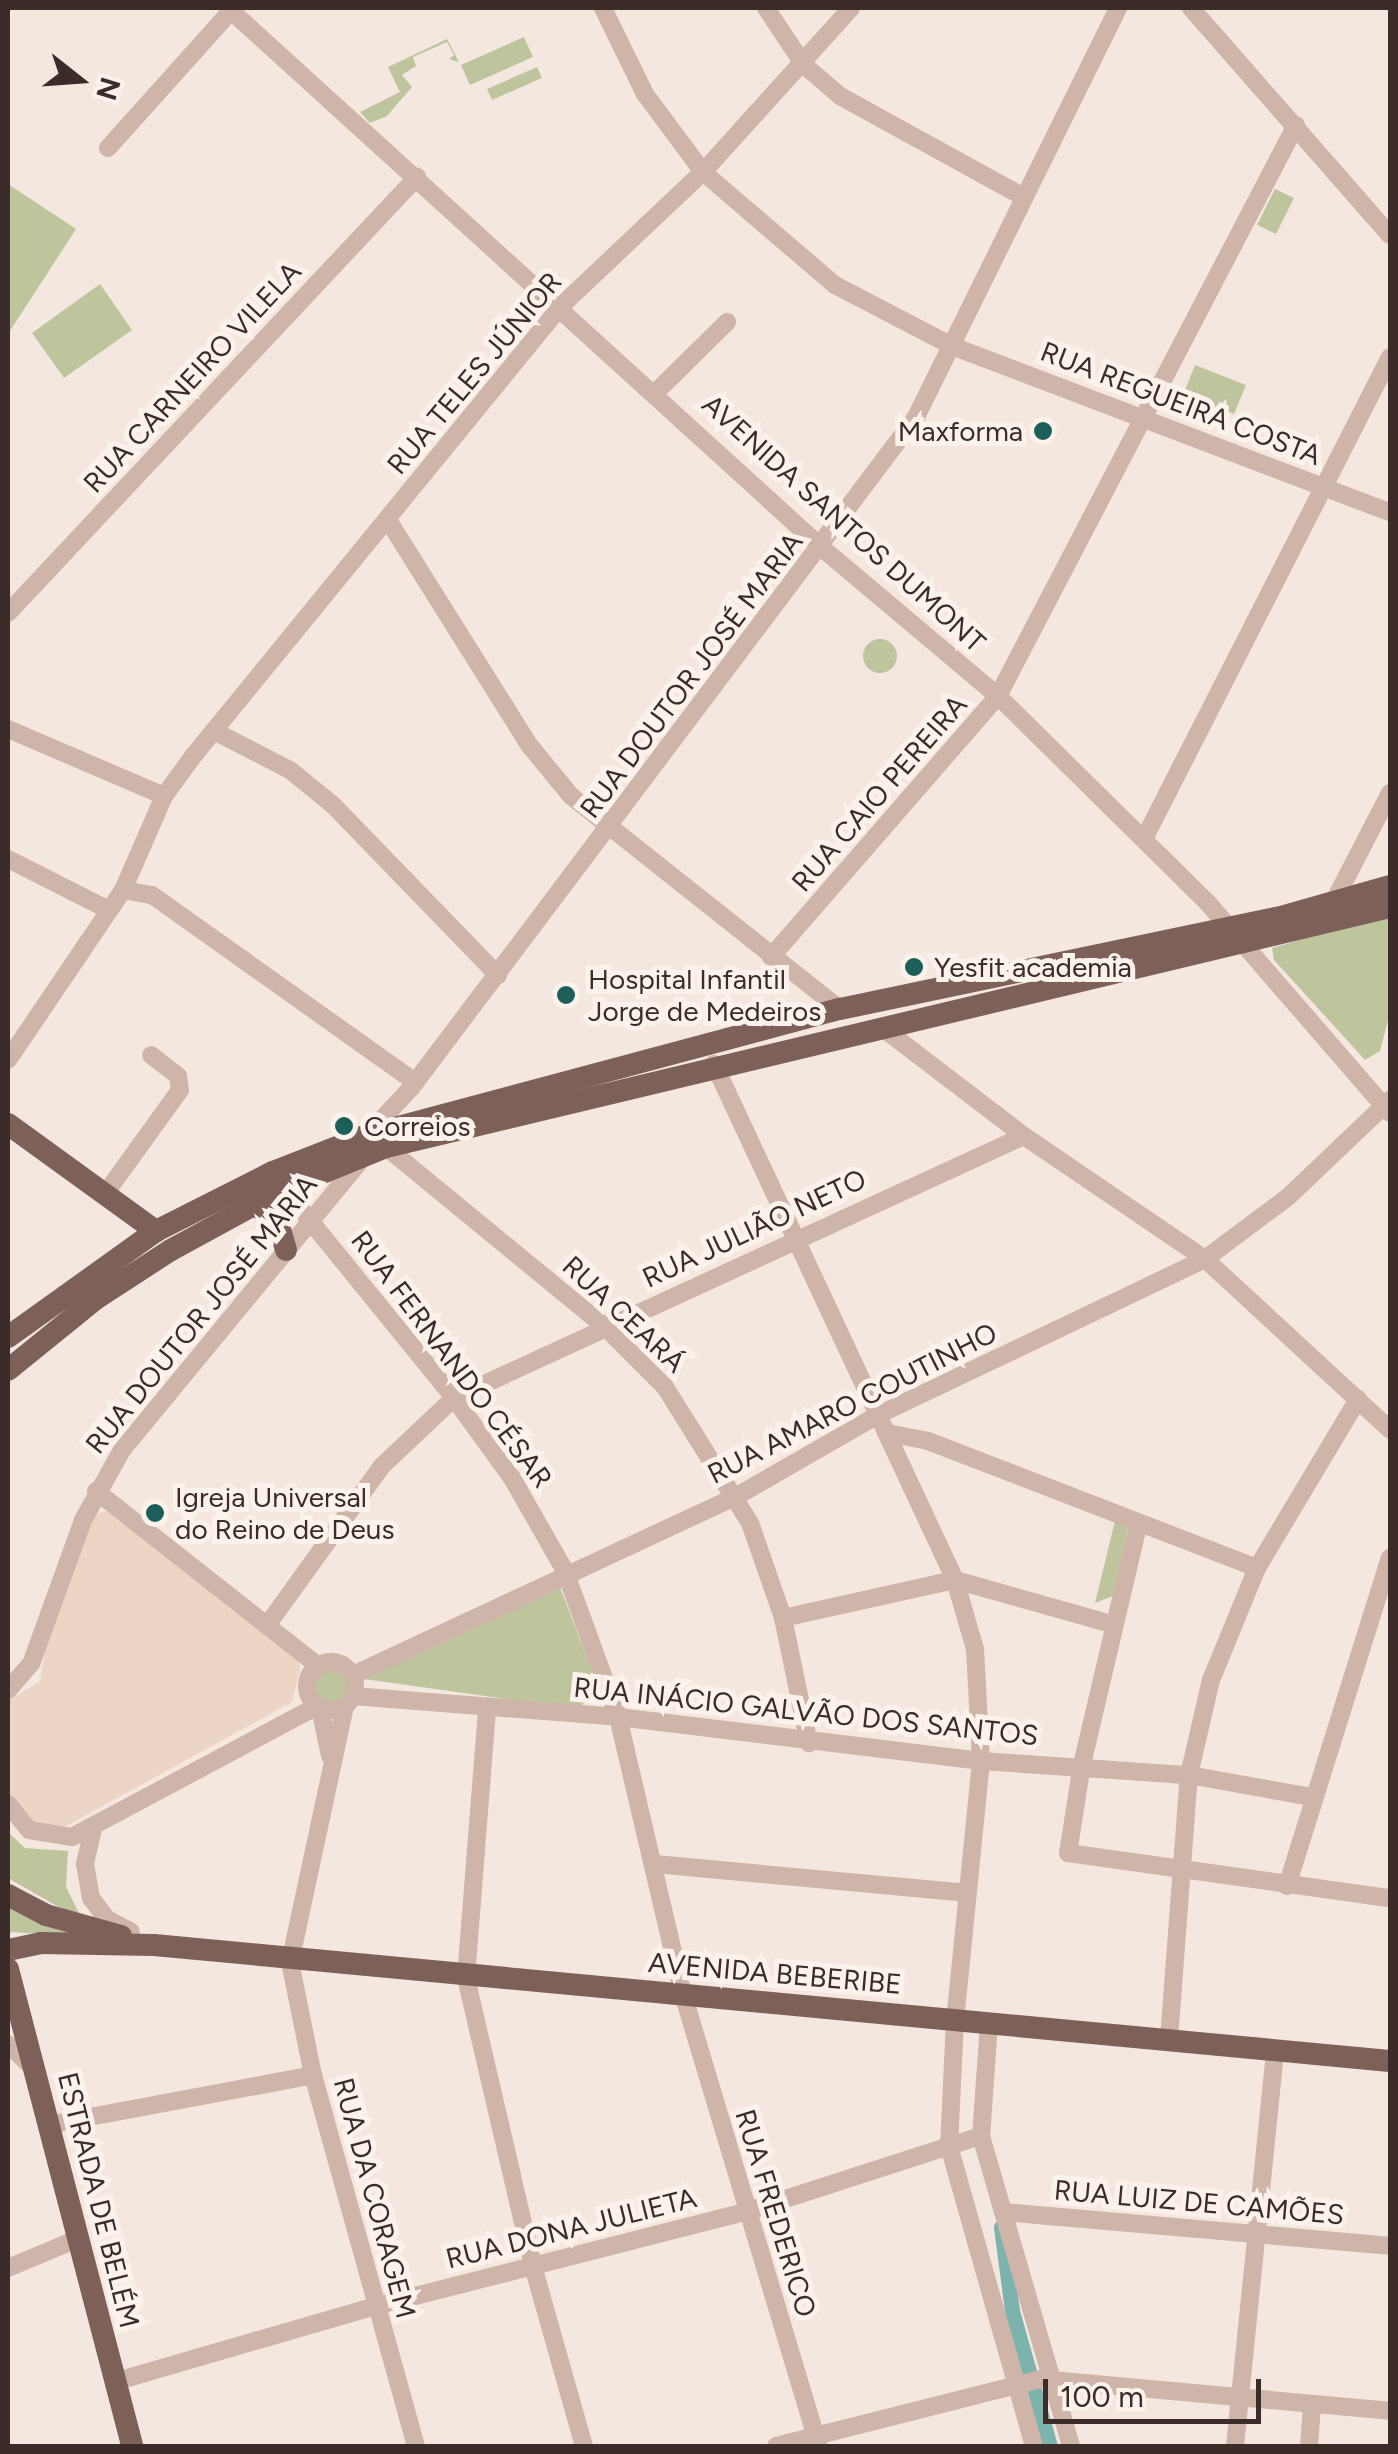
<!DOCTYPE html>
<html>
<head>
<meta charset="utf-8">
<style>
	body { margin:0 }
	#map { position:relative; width:1398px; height:2454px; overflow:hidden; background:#f4e7df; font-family:Figtree,sans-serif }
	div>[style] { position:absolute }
	.green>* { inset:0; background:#bec59d }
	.round { border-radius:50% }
	.plaza>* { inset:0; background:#edd5c5 }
	.canal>* { height:15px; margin:-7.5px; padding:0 7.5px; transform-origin:7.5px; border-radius:7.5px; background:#7cb3ac }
	.minor>* { height:18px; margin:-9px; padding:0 9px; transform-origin:9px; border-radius:9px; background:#ceb4a9 }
	.minor>.ring { margin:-9px; padding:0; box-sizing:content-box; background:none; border:18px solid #ceb4a9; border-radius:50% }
	.major>* { height:22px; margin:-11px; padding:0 11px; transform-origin:11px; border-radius:11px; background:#7d605a }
	.dots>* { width:28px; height:28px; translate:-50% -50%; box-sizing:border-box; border:5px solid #fbf2ec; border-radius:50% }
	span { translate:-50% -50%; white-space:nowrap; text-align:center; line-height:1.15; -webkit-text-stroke:10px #fbf2ec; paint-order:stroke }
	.street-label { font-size:28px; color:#3b2c2a }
	.poi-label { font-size:28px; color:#3b2c2a }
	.right { translate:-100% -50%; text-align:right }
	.left { translate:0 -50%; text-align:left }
	.frame { position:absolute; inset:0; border:10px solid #3b2c2a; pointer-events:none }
	.north { position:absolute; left:30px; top:30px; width:100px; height:100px; -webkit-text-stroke:8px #fbf2ec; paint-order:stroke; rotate:107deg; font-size:28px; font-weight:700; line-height:40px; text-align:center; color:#3b2c2a }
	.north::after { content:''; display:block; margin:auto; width:35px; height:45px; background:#3b2c2a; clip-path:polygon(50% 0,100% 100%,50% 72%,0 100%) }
	.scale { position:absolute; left:1043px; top:2379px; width:218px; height:45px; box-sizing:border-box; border:5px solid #3b2c2a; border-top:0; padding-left:12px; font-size:30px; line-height:35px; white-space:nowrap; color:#3b2c2a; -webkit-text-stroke:8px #fbf2ec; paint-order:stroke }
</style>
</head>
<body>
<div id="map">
	<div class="green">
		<i style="clip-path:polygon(524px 37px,533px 57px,470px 85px,461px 65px)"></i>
		<i style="clip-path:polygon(447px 39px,459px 62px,449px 59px,454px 55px,447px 42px,413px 57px,416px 66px,402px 75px,412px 87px,387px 116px,370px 123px,360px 112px,400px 92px,388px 67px)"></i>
		<i style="clip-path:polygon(537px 67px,542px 78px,492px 100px,487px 89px)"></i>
		<i style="clip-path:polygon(8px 184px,76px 229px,8px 334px)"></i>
		<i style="clip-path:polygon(1275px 189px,1294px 198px,1276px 234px,1257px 225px)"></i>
		<i style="clip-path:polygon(100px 284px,132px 330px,64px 378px,32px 333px)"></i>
		<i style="clip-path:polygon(1195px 365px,1246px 385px,1234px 414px,1183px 395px)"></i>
		<i class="round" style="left:863px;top:639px;width:34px;height:34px"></i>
		<i style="clip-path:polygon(1390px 914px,1390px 1013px,1380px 1051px,1365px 1060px,1274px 960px,1272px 948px)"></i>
		<i style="clip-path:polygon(1115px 1521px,1128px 1528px,1113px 1596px,1095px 1603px)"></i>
		<i style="clip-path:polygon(560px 1587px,592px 1671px,589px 1698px,578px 1709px,364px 1679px)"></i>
		<i class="round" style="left:308px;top:1663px;width:46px;height:46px"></i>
		<i style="clip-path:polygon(8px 1832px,25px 1848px,68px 1851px,66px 1887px,83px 1921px,8px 1878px)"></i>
		<i style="clip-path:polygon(8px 1903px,66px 1930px,75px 1936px,8px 1932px)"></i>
	</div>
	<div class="plaza">
		<i style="clip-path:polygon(118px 1508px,299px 1659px,300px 1670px,292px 1702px,57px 1831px,33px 1824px,8px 1796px,8px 1701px,40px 1681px,48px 1633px,90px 1516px)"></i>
	</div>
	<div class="canal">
		<i style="left:1001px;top:2227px;width:85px;rotate:82.5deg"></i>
		<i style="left:1012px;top:2311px;width:140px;rotate:74.3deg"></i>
	</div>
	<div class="minor">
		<i style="left:228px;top:8px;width:803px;rotate:42.27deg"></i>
		<i style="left:822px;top:548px;width:230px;rotate:40.1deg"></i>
		<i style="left:998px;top:696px;width:293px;rotate:44.6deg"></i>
		<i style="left:1207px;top:902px;width:279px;rotate:49.1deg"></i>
		<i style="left:603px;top:8px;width:96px;rotate:64deg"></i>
		<i style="left:645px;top:94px;width:97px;rotate:53.4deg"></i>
		<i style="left:703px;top:172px;width:174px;rotate:40.6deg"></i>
		<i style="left:835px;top:285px;width:132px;rotate:27.5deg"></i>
		<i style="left:952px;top:346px;width:468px;rotate:20.8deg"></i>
		<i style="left:766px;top:8px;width:69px;rotate:56.3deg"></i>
		<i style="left:804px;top:65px;width:48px;rotate:40.7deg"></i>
		<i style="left:840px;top:96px;width:210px;rotate:28.8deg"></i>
		<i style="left:1191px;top:8px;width:302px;rotate:48.8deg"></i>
		<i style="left:108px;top:148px;width:184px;rotate:-48.1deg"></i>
		<i style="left:656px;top:392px;width:100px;rotate:-44.6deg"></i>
		<i style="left:388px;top:520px;width:267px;rotate:57.9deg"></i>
		<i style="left:530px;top:746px;width:65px;rotate:50.6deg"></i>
		<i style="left:571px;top:796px;width:343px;rotate:38.4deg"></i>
		<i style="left:8px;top:613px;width:598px;rotate:-46.83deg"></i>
		<i style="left:8px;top:729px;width:170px;rotate:23.2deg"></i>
		<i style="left:216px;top:732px;width:83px;rotate:27.2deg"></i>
		<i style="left:290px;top:770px;width:55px;rotate:39.1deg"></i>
		<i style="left:333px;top:805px;width:237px;rotate:45.9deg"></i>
		<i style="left:1144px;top:839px;width:541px;rotate:-62.96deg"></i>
		<i style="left:8px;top:859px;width:113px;rotate:26.8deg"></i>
		<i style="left:123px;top:890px;width:29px;rotate:10deg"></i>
		<i style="left:152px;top:895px;width:323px;rotate:35.4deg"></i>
		<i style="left:1333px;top:903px;width:124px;rotate:-62.6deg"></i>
		<i style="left:771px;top:957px;width:346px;rotate:-49deg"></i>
		<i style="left:998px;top:696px;width:644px;rotate:-62.44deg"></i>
		<i style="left:884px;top:1029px;width:176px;rotate:37.4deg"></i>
		<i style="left:1024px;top:1136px;width:219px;rotate:34.2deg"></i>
		<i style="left:1205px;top:1259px;width:252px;rotate:42.7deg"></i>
		<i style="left:8px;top:1060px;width:205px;rotate:-55.9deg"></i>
		<i style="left:123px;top:890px;width:103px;rotate:-66.4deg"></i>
		<i style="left:164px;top:796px;width:51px;rotate:-53.8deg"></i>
		<i style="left:194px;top:755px;width:578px;rotate:-50.75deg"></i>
		<i style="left:560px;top:307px;width:197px;rotate:-43.4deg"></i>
		<i style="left:703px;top:172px;width:221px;rotate:-47.9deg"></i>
		<i style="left:714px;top:1064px;width:570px;rotate:64.96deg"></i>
		<i style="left:955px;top:1580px;width:72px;rotate:73.8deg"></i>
		<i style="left:975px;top:1649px;width:112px;rotate:86.9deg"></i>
		<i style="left:981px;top:1761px;width:260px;rotate:95.7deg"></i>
		<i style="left:955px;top:2020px;width:126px;rotate:92.7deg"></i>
		<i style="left:949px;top:2146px;width:312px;rotate:74.2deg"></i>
		<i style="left:366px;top:1136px;width:66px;rotate:-46.8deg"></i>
		<i style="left:411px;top:1088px;width:840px;rotate:-53.03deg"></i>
		<i style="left:916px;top:417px;width:456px;rotate:-63.7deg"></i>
		<i style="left:386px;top:1147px;width:283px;rotate:39.4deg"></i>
		<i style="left:605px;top:1327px;width:85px;rotate:45deg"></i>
		<i style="left:665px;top:1387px;width:160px;rotate:58deg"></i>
		<i style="left:750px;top:1523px;width:101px;rotate:70.8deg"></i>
		<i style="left:783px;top:1618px;width:128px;rotate:78.3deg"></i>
		<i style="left:277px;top:1180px;width:281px;rotate:50.9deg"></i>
		<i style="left:454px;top:1398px;width:99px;rotate:54.1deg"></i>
		<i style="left:512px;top:1478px;width:107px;rotate:60.3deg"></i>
		<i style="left:565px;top:1571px;width:155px;rotate:70deg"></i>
		<i style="left:618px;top:1717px;width:285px;rotate:76.8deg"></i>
		<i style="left:683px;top:1994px;width:472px;rotate:73.3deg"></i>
		<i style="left:105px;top:1194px;width:128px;rotate:-54.2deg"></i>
		<i style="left:180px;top:1090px;width:14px;rotate:-98deg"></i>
		<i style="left:178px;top:1076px;width:34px;rotate:-142deg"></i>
		<i style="left:888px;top:1433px;width:41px;rotate:11.3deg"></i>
		<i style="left:928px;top:1441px;width:353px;rotate:21.1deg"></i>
		<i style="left:96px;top:1491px;width:283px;rotate:38.2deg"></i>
		<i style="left:1138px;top:1526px;width:244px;rotate:103.2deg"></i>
		<i style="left:1082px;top:1764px;width:90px;rotate:98.9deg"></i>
		<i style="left:1068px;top:1853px;width:325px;rotate:8deg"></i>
		<i style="left:783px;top:1618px;width:176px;rotate:-12.5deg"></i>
		<i style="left:955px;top:1580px;width:163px;rotate:15.7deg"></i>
		<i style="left:268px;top:1624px;width:195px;rotate:-54.2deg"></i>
		<i style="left:382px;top:1466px;width:99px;rotate:-43.4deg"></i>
		<i style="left:454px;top:1398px;width:627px;rotate:-24.69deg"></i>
		<i class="ring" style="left:307px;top:1662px;width:30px;height:30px"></i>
		<i style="left:353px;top:1675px;width:424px;rotate:-25deg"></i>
		<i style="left:737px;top:1496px;width:163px;rotate:-29.9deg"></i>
		<i style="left:878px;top:1415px;width:362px;rotate:-25.5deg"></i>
		<i style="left:1205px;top:1259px;width:104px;rotate:-36.8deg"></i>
		<i style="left:1288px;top:1197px;width:141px;rotate:-43.6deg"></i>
		<i style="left:8px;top:1690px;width:35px;rotate:-49deg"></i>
		<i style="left:31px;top:1664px;width:153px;rotate:-70.1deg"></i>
		<i style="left:83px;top:1520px;width:80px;rotate:-60.9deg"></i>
		<i style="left:122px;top:1450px;width:381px;rotate:-50.5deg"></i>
		<i style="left:353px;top:1696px;width:266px;rotate:4.5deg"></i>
		<i style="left:618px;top:1717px;width:366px;rotate:6.9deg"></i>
		<i style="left:981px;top:1761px;width:208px;rotate:3.9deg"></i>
		<i style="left:1189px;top:1775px;width:124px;rotate:10.2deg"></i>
		<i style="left:345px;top:1706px;width:262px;rotate:102.1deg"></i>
		<i style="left:290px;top:1962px;width:115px;rotate:78.5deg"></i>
		<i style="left:313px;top:2075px;width:385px;rotate:74.5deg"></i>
		<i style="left:320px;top:1708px;width:49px;rotate:78.2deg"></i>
		<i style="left:487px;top:1710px;width:269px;rotate:94.5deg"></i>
		<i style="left:466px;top:1978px;width:296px;rotate:76.9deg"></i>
		<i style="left:533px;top:2266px;width:187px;rotate:74.2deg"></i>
		<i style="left:8px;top:1804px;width:33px;rotate:51deg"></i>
		<i style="left:29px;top:1830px;width:44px;rotate:9.2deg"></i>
		<i style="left:72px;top:1837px;width:278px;rotate:-28.1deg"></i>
		<i style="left:93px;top:1829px;width:36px;rotate:103deg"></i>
		<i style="left:85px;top:1864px;width:35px;rotate:80deg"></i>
		<i style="left:91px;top:1898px;width:26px;rotate:53deg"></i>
		<i style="left:107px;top:1919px;width:27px;rotate:28deg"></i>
		<i style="left:655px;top:1864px;width:312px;rotate:5.3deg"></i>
		<i style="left:1287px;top:1886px;width:344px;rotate:-72.6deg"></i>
		<i style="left:989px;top:2023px;width:113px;rotate:94deg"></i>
		<i style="left:981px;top:2136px;width:323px;rotate:73.8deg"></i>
		<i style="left:1169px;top:2039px;width:265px;rotate:-85.7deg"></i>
		<i style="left:1189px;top:1775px;width:98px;rotate:-77deg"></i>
		<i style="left:1211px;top:1680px;width:121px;rotate:-67.7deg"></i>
		<i style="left:1257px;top:1568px;width:197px;rotate:-59.1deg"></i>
		<i style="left:8px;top:2044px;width:35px;rotate:44deg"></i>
		<i style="left:47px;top:2125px;width:271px;rotate:-10.6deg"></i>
		<i style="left:1003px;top:2212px;width:388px;rotate:5deg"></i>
		<i style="left:8px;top:2268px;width:75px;rotate:-22.8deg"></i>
		<i style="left:114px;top:2382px;width:273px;rotate:-16.2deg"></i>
		<i style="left:376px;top:2306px;width:381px;rotate:-14.3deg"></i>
		<i style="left:745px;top:2212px;width:248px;rotate:-17.9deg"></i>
		<i style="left:776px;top:2446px;width:272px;rotate:-14.2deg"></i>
		<i style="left:1040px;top:2379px;width:351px;rotate:5.2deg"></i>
		<i style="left:1235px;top:2446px;width:398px;rotate:-84.2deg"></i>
		<i style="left:1309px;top:2446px;width:40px;rotate:-85.7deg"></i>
	</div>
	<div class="major">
		<i style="left:8px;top:1124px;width:183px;rotate:35.9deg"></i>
		<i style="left:254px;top:1204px;width:30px;rotate:37deg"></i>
		<i style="left:278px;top:1222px;width:29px;rotate:74deg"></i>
		<i style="left:8px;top:1337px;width:182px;rotate:-35.6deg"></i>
		<i style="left:156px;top:1231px;width:131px;rotate:-26.8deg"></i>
		<i style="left:273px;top:1172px;width:99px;rotate:-21.4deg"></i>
		<i style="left:365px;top:1136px;width:492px;rotate:-15deg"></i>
		<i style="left:840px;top:1009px;width:446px;rotate:-11.8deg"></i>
		<i style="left:1277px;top:918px;width:117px;rotate:-15.8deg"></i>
		<i style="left:8px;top:1370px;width:114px;rotate:-39deg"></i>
		<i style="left:97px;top:1298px;width:88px;rotate:-33deg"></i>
		<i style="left:171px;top:1250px;width:128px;rotate:-28.6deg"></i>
		<i style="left:283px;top:1189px;width:111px;rotate:-22.2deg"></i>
		<i style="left:386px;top:1147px;width:1032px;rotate:-13.44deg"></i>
		<i style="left:8px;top:1895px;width:43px;rotate:27.8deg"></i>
		<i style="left:46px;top:1915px;width:78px;rotate:15.6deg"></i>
		<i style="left:8px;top:1950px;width:33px;rotate:-12deg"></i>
		<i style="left:40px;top:1943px;width:114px;rotate:1deg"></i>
		<i style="left:154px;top:1945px;width:1241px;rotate:5.36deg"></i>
		<i style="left:8px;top:1969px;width:493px;rotate:75.4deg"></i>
	</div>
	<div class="dots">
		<i style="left:1043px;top:431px;background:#1c5f58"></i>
		<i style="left:914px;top:967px;background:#1c5f58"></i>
		<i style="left:566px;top:995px;background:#1c5f58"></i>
		<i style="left:344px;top:1126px;background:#1c5f58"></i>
		<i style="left:155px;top:1513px;background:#1c5f58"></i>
	</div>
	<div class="street-label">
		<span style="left:474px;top:373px;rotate:-50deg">RUA TELES JÚNIOR</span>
		<span style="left:192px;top:377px;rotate:-47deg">RUA CARNEIRO VILELA</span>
		<span style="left:1181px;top:403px;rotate:21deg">RUA REGUEIRA COSTA</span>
		<span style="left:844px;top:523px;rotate:42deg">AVENIDA SANTOS DUMONT</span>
		<span style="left:691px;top:675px;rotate:-53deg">RUA DOUTOR JOSÉ MARIA</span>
		<span style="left:879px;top:793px;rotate:-49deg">RUA CAIO PEREIRA</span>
		<span style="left:754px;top:1228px;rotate:-25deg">RUA JULIÃO NETO</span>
		<span style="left:201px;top:1314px;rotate:-51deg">RUA DOUTOR JOSÉ MARIA</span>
		<span style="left:624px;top:1314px;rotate:43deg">RUA CEARÁ</span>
		<span style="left:452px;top:1359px;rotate:53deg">RUA FERNANDO CÉSAR</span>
		<span style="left:852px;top:1403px;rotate:-27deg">RUA AMARO COUTINHO</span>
		<span style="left:806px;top:1711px;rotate:6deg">RUA INÁCIO GALVÃO DOS SANTOS</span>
		<span style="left:775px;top:1973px;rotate:5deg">AVENIDA BEBERIBE</span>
		<span style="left:375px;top:2198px;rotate:75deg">RUA DA CORAGEM</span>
		<span style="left:99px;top:2200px;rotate:76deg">ESTRADA DE BELÉM</span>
		<span style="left:1199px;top:2202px;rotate:5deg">RUA LUIZ DE CAMÕES</span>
		<span style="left:776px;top:2213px;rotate:73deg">RUA FREDERICO</span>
		<span style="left:571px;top:2228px;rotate:-14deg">RUA DONA JULIETA</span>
	</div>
	<div class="poi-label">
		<span class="right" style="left:1023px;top:431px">Maxforma</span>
		<span class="left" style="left:934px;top:967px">Yesfit academia</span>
		<span class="left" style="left:588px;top:995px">Hospital Infantil<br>Jorge de Medeiros</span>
		<span class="left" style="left:364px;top:1126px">Correios</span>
		<span class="left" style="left:175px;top:1513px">Igreja Universal<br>do Reino de Deus</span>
	</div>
	<div class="frame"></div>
	<div class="north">N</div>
	<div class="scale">100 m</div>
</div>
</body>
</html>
